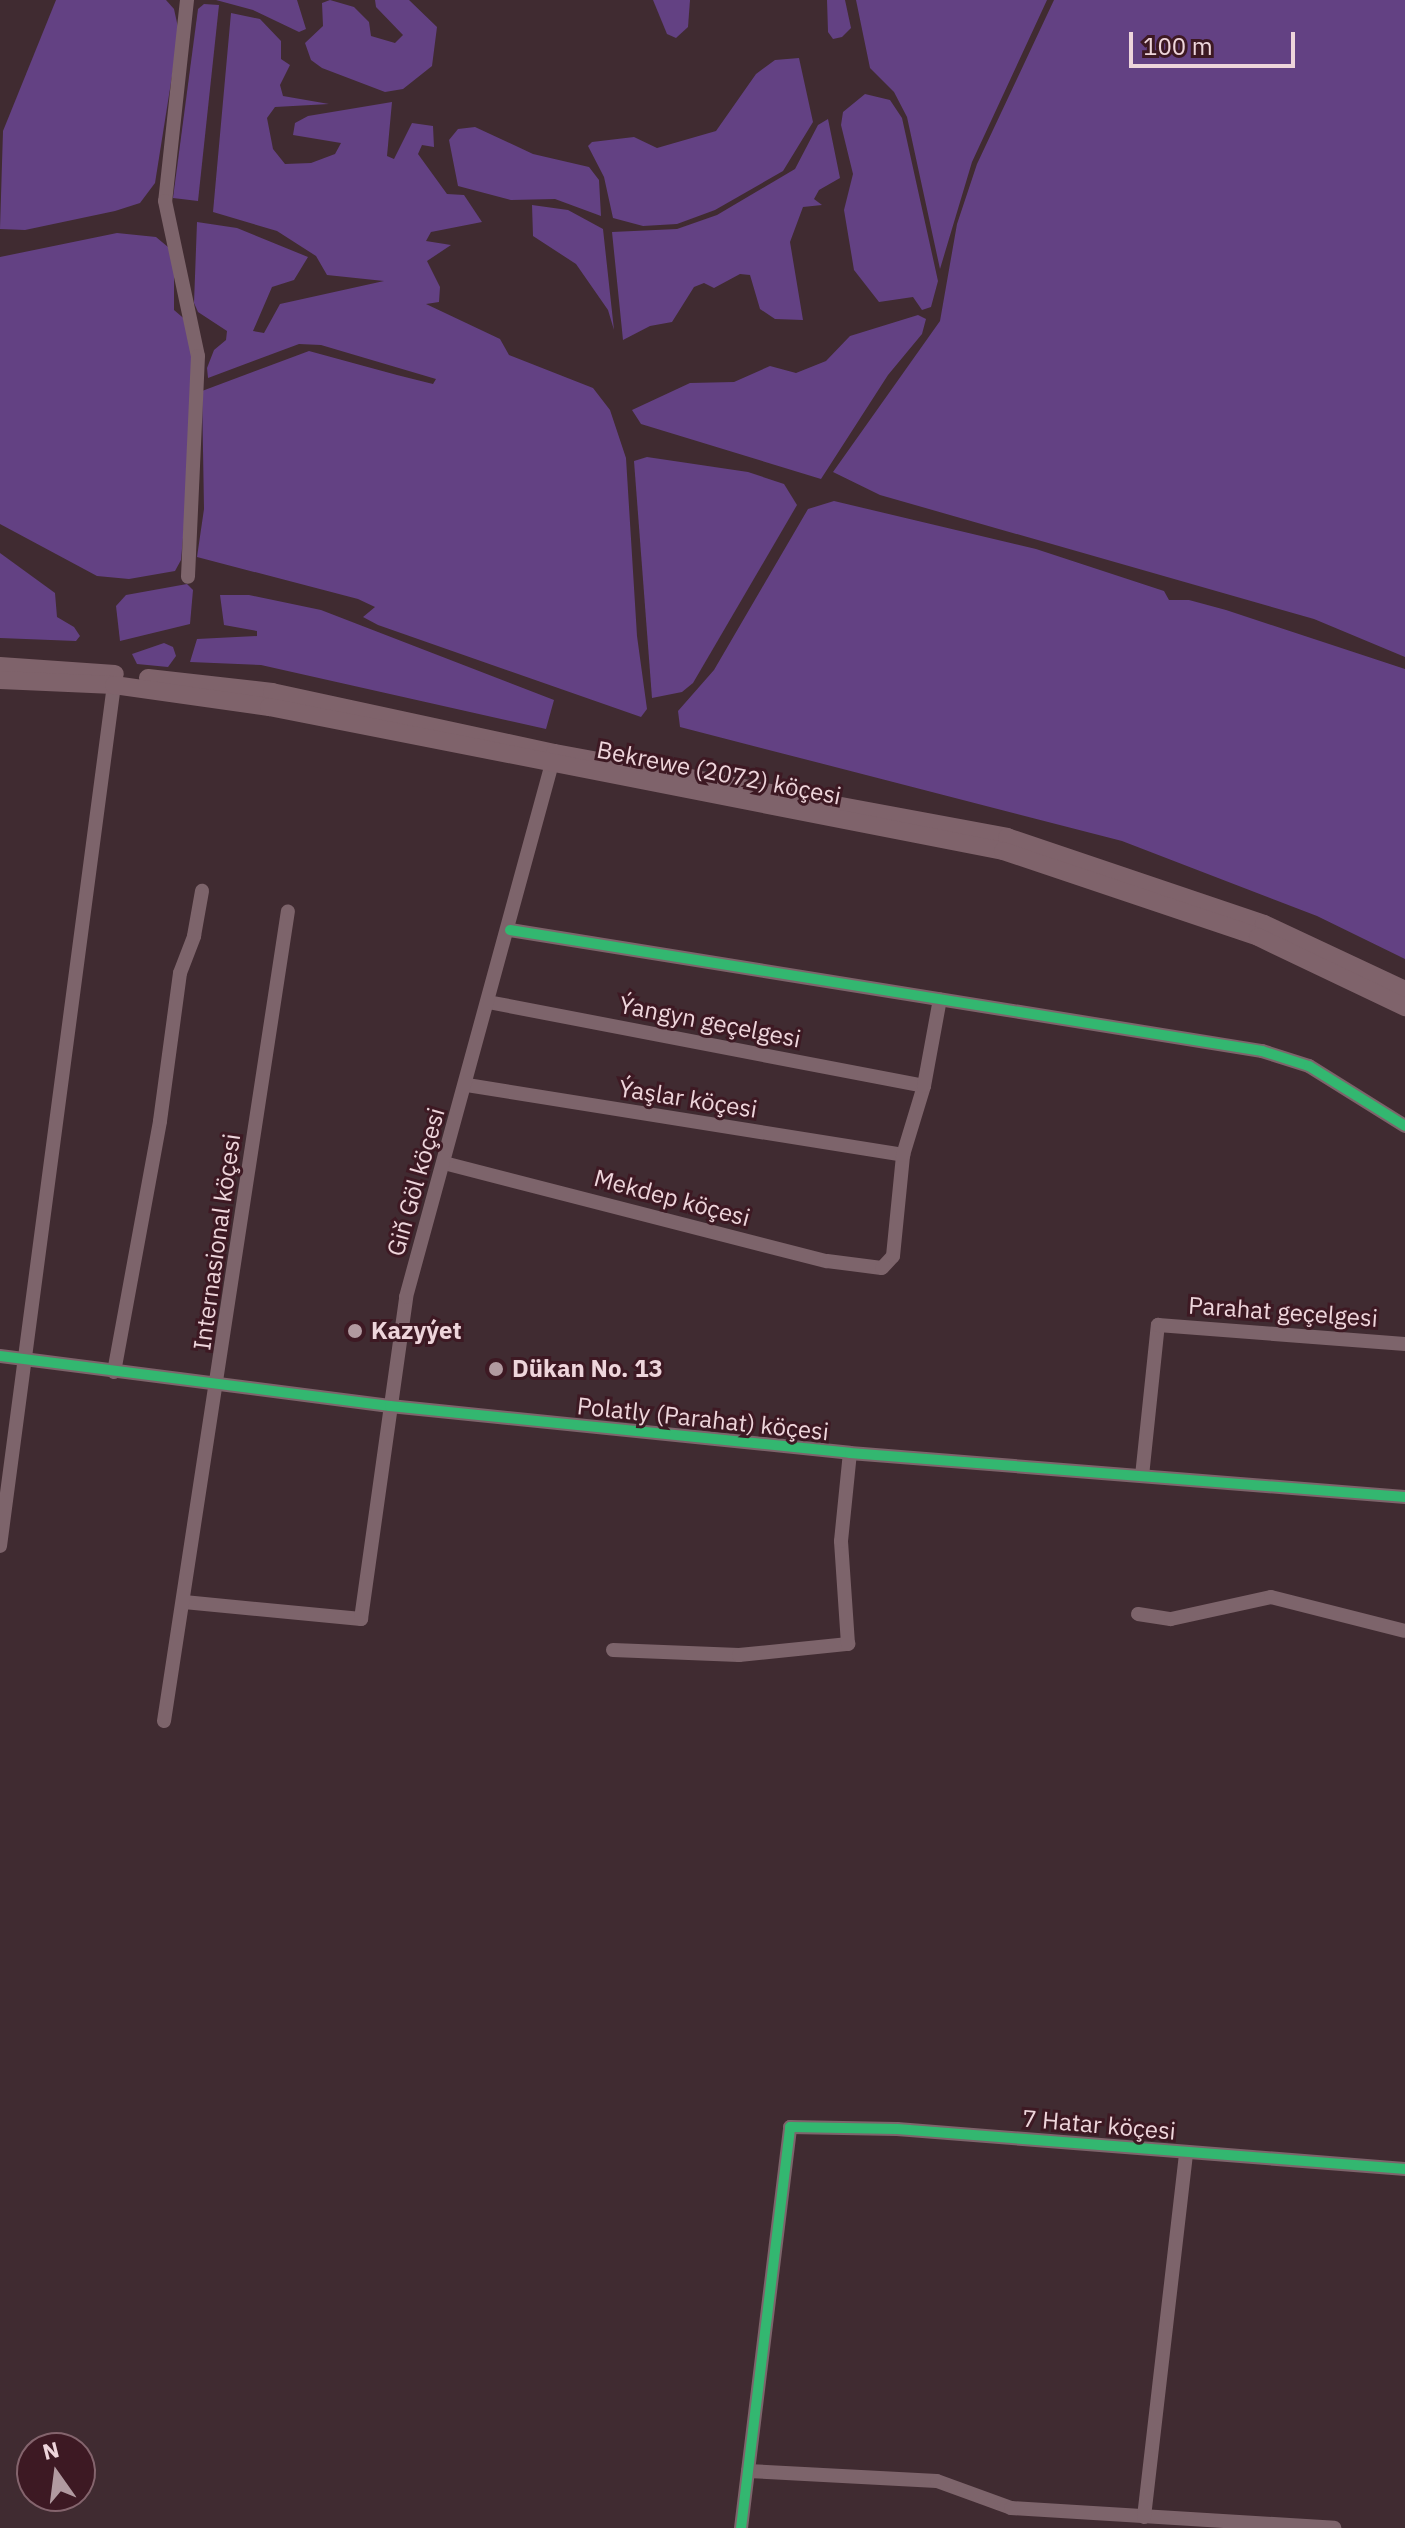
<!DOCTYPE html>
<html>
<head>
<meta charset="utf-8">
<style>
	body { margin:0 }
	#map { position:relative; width:1405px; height:2528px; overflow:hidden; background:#402b31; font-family:"IBM Plex Sans",sans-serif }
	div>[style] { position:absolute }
	.green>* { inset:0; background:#634183 }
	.minor>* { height:14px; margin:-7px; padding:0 7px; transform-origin:7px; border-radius:7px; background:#7d646b }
	.major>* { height:18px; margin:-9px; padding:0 9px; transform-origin:9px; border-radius:9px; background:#7f636b }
	.cycleway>* { height:10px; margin:-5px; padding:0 5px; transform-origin:5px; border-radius:5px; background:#33b770 }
	.dots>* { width:22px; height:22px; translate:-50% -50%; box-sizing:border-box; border:4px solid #3d1923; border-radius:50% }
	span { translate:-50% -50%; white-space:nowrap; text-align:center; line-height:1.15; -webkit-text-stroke:6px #3d1923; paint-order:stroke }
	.street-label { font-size:24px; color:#eed5db }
	.poi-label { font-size:24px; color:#eed5db; font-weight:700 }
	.left { translate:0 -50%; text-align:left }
	.north { position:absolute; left:16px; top:2432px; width:80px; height:80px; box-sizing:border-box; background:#3d1923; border:2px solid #84646d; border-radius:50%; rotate:346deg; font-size:22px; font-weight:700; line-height:32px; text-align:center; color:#eed5db }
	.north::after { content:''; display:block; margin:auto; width:28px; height:36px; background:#b19aa0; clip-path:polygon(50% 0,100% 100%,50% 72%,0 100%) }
	.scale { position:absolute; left:1129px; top:32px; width:166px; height:36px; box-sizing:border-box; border:4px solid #eed5db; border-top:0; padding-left:10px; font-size:24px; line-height:28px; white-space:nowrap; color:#eed5db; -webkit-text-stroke:6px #3d1923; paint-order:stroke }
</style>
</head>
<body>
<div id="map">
	<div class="green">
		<i style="clip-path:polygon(56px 0,166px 0,174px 9px,179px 32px,155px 183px,140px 203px,115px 211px,25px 230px,0 229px,3px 131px)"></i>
		<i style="clip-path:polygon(216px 0,297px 0,306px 29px,299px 32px,253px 10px)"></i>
		<i style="clip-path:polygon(330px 0,354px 7px,369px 22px,371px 36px,395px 43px,403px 35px,376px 7px,375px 0,409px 0,437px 27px,432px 66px,403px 89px,385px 92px,322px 68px,311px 60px,305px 43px,323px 26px,322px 3px)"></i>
		<i style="clip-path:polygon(653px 0,690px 0,688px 27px,676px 38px,667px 34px)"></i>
		<i style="clip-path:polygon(827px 0,845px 0,851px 28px,842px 37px,833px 39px,828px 32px)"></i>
		<i style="clip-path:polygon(856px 0,1047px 0,972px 162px,940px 269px,907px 117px,894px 92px,870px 68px)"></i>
		<i style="clip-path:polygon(1054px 0,1405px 0,1405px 657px,1314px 619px,880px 495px,833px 472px,940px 321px,957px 224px,977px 164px)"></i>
		<i style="clip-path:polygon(204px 4px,219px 5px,198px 201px,173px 198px,198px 9px)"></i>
		<i style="clip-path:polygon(231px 13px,260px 19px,281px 41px,281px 59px,290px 65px,280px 85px,283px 96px,329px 104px,275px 107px,267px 118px,273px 149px,285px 164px,311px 163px,335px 154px,341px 143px,293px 135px,295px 123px,308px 116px,392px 102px,387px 156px,394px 159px,412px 123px,433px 126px,434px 147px,422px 145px,418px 154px,447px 194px,464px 195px,482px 222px,431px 232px,426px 241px,451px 245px,427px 261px,440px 287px,439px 302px,426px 304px,500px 339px,509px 355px,593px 388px,610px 410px,626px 458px,637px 636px,647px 709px,641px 717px,378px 625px,363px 617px,375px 607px,358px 599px,197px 557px,204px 509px,202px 391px,309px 351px,397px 375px,433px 384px,436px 379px,321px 345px,299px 344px,208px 378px,207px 368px,214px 350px,226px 340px,227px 331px,198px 312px,194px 303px,197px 222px,237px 228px,308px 257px,294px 280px,272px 287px,253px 331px,264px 333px,280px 304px,384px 281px,327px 275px,316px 256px,277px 231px,213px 212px)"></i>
		<i style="clip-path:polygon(799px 58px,813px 122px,783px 171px,715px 210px,677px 224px,643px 226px,613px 218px,604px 177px,588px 146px,592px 142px,634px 137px,657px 148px,716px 131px,756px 74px,775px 60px)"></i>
		<i style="clip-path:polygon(865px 94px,890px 100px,902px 118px,938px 281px,931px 307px,922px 310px,913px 297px,879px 302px,854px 270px,844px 210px,853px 174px,841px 125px,843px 112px)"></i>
		<i style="clip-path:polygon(828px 119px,840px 178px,819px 190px,814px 199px,822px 205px,803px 207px,790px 242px,803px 320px,775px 319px,760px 309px,750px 275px,740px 274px,714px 288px,704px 283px,694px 287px,672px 322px,650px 326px,623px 340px,612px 232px,677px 229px,717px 215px,795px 169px,818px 125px)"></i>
		<i style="clip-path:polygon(475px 127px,533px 154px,589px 167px,599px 180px,601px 216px,555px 199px,511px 200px,458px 186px,449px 140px,458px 129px)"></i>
		<i style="clip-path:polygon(532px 205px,568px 210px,603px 229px,614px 330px,608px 310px,576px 264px,533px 236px)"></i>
		<i style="clip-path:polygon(117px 233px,156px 237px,168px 247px,174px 261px,174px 310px,188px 322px,192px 339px,190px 461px,181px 560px,175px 571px,129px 579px,97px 576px,0 524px,0 257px)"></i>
		<i style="clip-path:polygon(918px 315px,926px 319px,922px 334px,888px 375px,821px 479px,641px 424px,632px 410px,690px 383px,734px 382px,770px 366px,796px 373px,826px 361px,850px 336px)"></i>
		<i style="clip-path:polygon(647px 457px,748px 472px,784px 484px,797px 505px,693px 683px,682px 692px,652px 698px,634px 461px)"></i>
		<i style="clip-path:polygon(834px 501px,1036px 549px,1164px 591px,1169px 600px,1189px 600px,1226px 610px,1405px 669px,1405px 959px,1317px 916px,1122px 841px,680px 727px,678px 711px,714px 670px,808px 509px)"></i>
		<i style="clip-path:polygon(0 553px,55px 593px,57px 617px,74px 627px,80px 636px,76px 641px,0 638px)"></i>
		<i style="clip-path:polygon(187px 584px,193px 590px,190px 624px,120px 641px,116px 606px,126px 595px)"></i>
		<i style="clip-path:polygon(220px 595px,249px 595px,321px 610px,554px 700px,546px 729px,261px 665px,190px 662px,197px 639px,257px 636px,257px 631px,224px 625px)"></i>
		<i style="clip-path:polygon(164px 643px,173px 647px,176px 656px,168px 667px,137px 664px,132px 654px)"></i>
	</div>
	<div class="minor">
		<i style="left:187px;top:0;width:202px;rotate:96.2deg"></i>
		<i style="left:165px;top:201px;width:158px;rotate:78deg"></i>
		<i style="left:198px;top:356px;width:221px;rotate:92.6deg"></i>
		<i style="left:510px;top:930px;width:762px;rotate:9.14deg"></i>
		<i style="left:1262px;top:1051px;width:49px;rotate:17.7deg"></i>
		<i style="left:1309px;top:1066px;width:113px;rotate:32deg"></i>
		<i style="left:488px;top:1002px;width:444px;rotate:10.9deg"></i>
		<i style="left:467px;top:1085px;width:442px;rotate:9.1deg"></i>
		<i style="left:444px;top:1163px;width:395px;rotate:14.4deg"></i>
		<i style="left:827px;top:1261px;width:55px;rotate:7.3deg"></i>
		<i style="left:882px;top:1268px;width:16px;rotate:-47deg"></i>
		<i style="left:893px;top:1256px;width:101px;rotate:-84.3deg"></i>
		<i style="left:903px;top:1155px;width:72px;rotate:-73.1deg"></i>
		<i style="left:924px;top:1086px;width:88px;rotate:-79.6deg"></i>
		<i style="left:0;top:1356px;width:393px;rotate:7.3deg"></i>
		<i style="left:390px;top:1406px;width:462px;rotate:5.8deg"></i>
		<i style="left:850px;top:1453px;width:557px;rotate:4.53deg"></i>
		<i style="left:114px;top:1372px;width:255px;rotate:-79.6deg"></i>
		<i style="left:160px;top:1121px;width:149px;rotate:-82.3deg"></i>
		<i style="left:180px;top:973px;width:40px;rotate:-69deg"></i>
		<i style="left:194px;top:936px;width:46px;rotate:-79.9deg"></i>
		<i style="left:1142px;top:1476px;width:152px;rotate:-84deg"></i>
		<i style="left:1158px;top:1325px;width:248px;rotate:4.4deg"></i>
		<i style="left:0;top:1546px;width:869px;rotate:-82.46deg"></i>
		<i style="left:184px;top:1602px;width:178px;rotate:5.5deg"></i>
		<i style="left:361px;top:1619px;width:325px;rotate:-82deg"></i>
		<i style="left:406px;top:1297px;width:561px;rotate:-74.7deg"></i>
		<i style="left:1138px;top:1614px;width:33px;rotate:9deg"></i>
		<i style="left:1171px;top:1619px;width:102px;rotate:-12.4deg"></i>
		<i style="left:1271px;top:1597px;width:138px;rotate:14.2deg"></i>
		<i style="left:613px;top:1650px;width:126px;rotate:2.3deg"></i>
		<i style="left:739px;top:1655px;width:110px;rotate:-5.8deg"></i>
		<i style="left:848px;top:1644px;width:103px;rotate:-93.9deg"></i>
		<i style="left:841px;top:1541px;width:88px;rotate:-84.2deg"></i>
		<i style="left:164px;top:1721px;width:819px;rotate:-81.3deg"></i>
		<i style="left:748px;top:2471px;width:189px;rotate:3deg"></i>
		<i style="left:937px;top:2481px;width:79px;rotate:20deg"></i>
		<i style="left:1011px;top:2508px;width:324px;rotate:3.5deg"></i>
		<i style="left:1144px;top:2517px;width:367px;rotate:-83.4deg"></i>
		<i style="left:741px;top:2528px;width:404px;rotate:-83deg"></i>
		<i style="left:790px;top:2127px;width:107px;rotate:1.1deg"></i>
		<i style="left:897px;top:2129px;width:510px;rotate:4.5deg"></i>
	</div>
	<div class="major">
		<i style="left:0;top:666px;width:115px;rotate:4deg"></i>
		<i style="left:148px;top:678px;width:125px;rotate:6.4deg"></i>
		<i style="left:272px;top:692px;width:289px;rotate:12.2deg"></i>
		<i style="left:555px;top:753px;width:460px;rotate:10.5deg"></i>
		<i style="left:1007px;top:837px;width:271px;rotate:18.7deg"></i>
		<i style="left:1264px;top:924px;width:156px;rotate:25.1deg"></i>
		<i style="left:0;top:680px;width:114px;rotate:2.5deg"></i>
		<i style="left:114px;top:685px;width:157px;rotate:8.1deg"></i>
		<i style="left:269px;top:707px;width:748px;rotate:11.1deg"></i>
		<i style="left:1003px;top:851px;width:269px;rotate:18.6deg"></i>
		<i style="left:1258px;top:937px;width:163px;rotate:25.5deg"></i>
	</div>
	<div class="cycleway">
		<i style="left:510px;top:930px;width:762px;rotate:9.14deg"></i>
		<i style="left:1262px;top:1051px;width:49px;rotate:17.7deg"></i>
		<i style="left:1309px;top:1066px;width:113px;rotate:32deg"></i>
		<i style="left:0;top:1356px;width:393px;rotate:7.3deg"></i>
		<i style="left:390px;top:1406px;width:462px;rotate:5.8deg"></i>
		<i style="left:850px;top:1453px;width:557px;rotate:4.53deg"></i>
		<i style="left:741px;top:2528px;width:404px;rotate:-83deg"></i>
		<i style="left:790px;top:2127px;width:107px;rotate:1.1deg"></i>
		<i style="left:897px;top:2129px;width:510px;rotate:4.5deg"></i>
	</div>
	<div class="dots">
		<i style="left:355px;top:1331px;background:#b19aa0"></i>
		<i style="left:496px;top:1369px;background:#b19aa0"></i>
	</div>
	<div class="street-label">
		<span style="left:719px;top:773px;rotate:11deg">Bekrewe (2072) köçesi</span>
		<span style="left:710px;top:1022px;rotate:11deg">Ýangyn geçelgesi</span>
		<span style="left:688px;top:1099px;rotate:9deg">Ýaşlar köçesi</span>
		<span style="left:416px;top:1182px;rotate:-74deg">Giň Göl köçesi</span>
		<span style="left:672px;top:1198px;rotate:15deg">Mekdep köçesi</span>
		<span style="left:217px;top:1242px;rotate:-82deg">Internasional köçesi</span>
		<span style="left:1283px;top:1312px;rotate:4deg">Parahat geçelgesi</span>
		<span style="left:703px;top:1419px;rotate:6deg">Polatly (Parahat) köçesi</span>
		<span style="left:1099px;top:2125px;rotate:5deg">7 Hatar köçesi</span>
	</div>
	<div class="poi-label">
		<span class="left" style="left:371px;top:1331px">Kazyýet</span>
		<span class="left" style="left:512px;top:1369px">Dükan No. 13</span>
	</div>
	<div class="north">N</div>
	<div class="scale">100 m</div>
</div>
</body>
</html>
